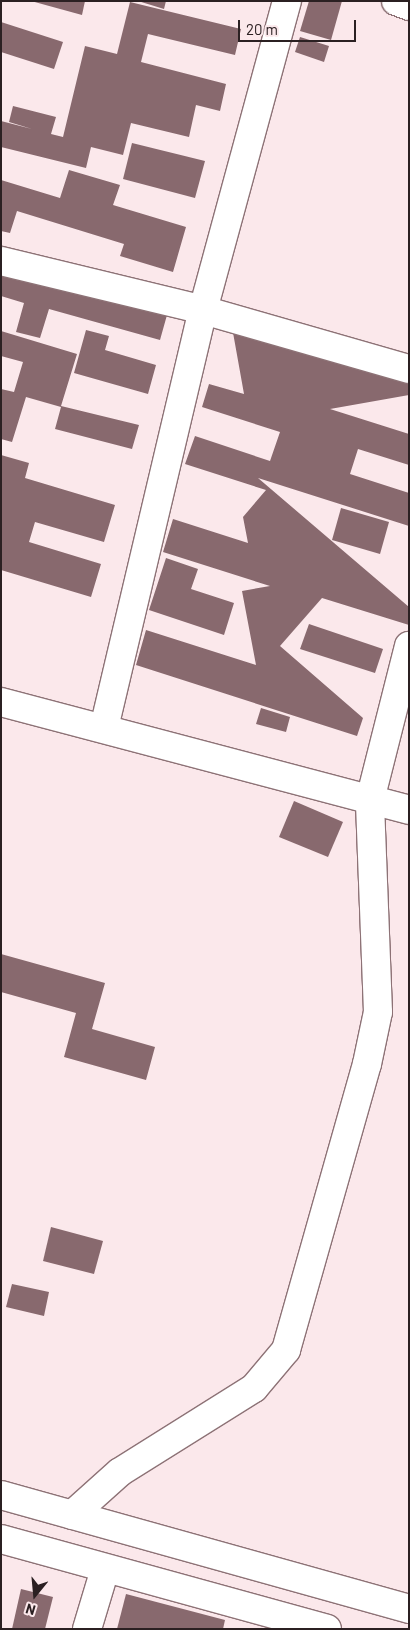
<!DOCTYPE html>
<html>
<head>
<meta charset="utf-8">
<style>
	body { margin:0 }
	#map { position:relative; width:410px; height:1630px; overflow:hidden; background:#fbe8eb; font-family:Barlow,sans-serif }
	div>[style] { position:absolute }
	.building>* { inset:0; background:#88696e }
	.roads { filter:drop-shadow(1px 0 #8d7276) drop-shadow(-1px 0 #8d7276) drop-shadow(0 1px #8d7276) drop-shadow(0 -1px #8d7276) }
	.street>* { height:28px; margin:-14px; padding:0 14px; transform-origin:14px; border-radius:14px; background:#fff }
	.secondary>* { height:28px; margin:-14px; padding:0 14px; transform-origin:14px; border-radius:14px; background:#fff }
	span { translate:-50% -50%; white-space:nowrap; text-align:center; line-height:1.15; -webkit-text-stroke:4px #fbe8eb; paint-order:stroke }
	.frame { position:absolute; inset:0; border:2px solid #2b2022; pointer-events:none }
	.north { position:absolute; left:10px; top:1570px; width:50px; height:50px; -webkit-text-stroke:4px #fbe8eb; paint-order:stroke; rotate:197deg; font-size:14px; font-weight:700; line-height:20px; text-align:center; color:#2b2022 }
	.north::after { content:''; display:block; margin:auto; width:18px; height:22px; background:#2b2022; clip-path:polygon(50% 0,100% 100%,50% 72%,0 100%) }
	.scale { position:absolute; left:238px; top:20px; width:118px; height:22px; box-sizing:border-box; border:2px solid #2b2022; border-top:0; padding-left:6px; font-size:15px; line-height:18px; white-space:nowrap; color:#2b2022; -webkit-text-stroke:4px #fbe8eb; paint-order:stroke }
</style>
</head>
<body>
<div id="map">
	<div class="building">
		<i style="clip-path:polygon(31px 1px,85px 1px,82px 15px)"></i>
		<i style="clip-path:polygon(138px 1px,166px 1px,164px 9px)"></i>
		<i style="clip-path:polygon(309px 1px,342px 1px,331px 40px,300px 31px)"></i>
		<i style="clip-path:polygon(130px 2px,241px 29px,235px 55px,148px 34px,141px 62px,226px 84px,220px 111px,196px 105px,189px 137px,131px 123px,123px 155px,91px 147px,86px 168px,1px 147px,1px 121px,32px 129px,9px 122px,13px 106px,56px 117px,51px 134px,63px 137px,85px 46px,117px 54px)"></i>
		<i style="clip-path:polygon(1px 22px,63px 42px,54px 69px,1px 52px)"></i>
		<i style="clip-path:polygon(300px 37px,329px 46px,324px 62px,295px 52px)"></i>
		<i style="clip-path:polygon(132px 143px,205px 161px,195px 198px,123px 179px)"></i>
		<i style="clip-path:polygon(69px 170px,120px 185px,113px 205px,186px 227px,173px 272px,120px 256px,124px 244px,17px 211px,10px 233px,1px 231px,1px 180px,60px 198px)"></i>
		<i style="clip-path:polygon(1px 269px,167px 315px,160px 340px,49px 309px,40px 338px,16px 332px,24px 303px,1px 296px)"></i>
		<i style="clip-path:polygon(232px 327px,409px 384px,409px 395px,330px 409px,409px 434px,409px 465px,358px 449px,350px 474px,409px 493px,409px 526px,258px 478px,409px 607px,409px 625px,322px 598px,280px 646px,363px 718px,357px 736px,136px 665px,146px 630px,256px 665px,242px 591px,270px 586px,163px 552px,173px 519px,248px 543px,243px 517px,266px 490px,185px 464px,195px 436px,270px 461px,280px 432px,202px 407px,209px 384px,244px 394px)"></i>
		<i style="clip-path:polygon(86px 330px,109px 336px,105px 350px,156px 365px,148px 394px,74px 373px)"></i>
		<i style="clip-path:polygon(1px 331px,77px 354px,61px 406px,139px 425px,132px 449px,55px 429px,61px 407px,26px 397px,12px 442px,1px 439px,1px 389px,14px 392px,23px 362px,1px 356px)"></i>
		<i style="clip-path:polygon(1px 455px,29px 463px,25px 478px,115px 505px,104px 542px,35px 522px,29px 542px,101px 564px,91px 597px,1px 570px)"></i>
		<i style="clip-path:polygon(341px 508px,389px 522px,380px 554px,332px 540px)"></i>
		<i style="clip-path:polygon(166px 558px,198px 569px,191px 589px,234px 603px,224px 635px,149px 610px)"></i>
		<i style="clip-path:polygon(309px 624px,383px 649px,375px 673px,300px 649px)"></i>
		<i style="clip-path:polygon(261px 708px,290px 717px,286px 732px,256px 724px)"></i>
		<i style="clip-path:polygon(294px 801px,343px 822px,328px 857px,279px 837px)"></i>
		<i style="clip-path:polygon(1px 954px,105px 983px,92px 1029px,155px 1047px,146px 1080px,64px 1057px,76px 1013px,1px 992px)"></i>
		<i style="clip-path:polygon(51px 1227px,103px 1241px,94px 1274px,43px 1261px)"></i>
		<i style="clip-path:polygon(12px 1284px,49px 1292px,44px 1316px,6px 1307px)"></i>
		<i style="clip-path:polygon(21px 1589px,53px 1597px,45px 1629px,12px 1629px)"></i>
		<i style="clip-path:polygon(126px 1594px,225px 1620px,223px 1629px,117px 1629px)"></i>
	</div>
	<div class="roads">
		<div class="street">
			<i style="left:396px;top:1px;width:14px;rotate:21deg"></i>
			<i style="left:1px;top:261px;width:208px;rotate:13.6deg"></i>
			<i style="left:203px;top:310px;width:214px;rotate:16deg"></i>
			<i style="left:1px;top:702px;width:422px;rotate:14.8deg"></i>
			<i style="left:104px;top:728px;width:430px;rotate:-76.7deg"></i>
			<i style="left:203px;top:310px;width:320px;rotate:-74.8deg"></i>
			<i style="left:72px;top:1515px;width:64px;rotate:-41.9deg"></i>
			<i style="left:120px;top:1472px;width:158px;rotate:-32.1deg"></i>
			<i style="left:254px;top:1388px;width:50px;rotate:-49.9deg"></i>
			<i style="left:286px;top:1350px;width:297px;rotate:-74.2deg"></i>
			<i style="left:367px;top:1064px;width:53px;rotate:-78.1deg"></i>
			<i style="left:378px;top:1012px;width:212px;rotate:-92.2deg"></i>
			<i style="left:370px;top:800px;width:159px;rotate:-75.8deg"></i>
			<i style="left:87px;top:1629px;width:63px;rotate:-73.3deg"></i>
		</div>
		<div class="secondary">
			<i style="left:1px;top:1495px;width:424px;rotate:15.6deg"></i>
			<i style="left:1px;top:1539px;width:338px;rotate:15.4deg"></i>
		</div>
	</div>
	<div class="frame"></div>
	<div class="north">N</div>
	<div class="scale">20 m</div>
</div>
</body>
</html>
